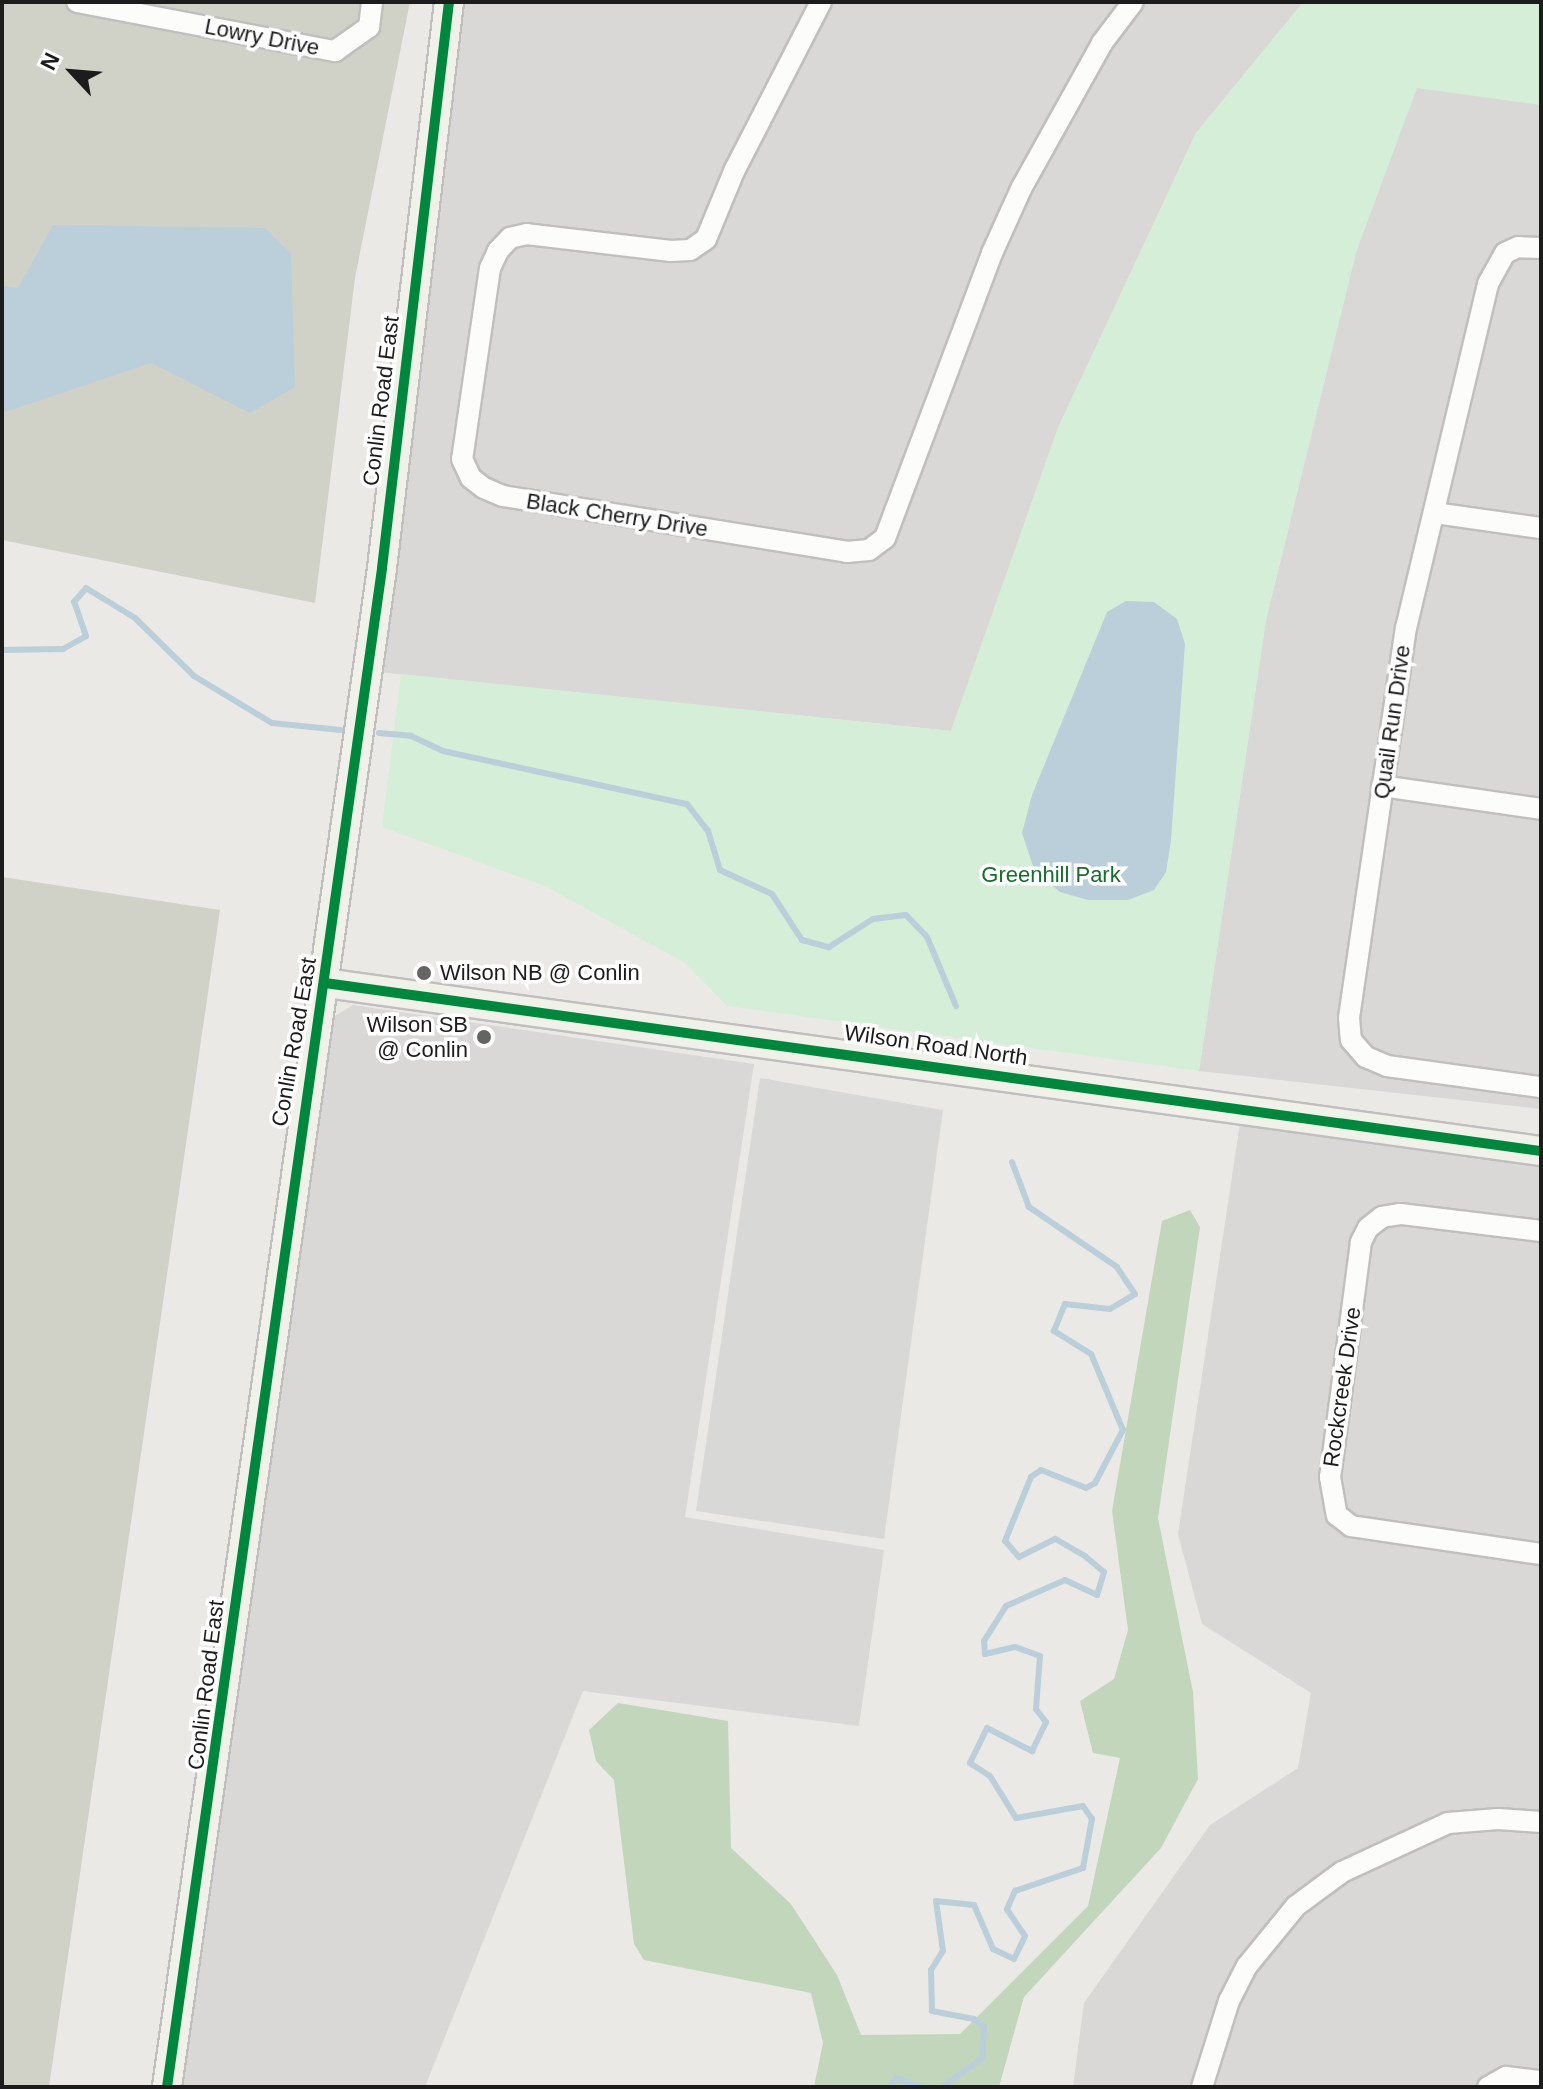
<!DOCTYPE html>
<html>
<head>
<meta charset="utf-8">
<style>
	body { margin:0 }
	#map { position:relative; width:1543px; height:2089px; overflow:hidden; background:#eae9e5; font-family:Helvetica,sans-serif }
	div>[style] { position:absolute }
	.residential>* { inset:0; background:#d9d8d6 }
	.religious>* { inset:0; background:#d8d8d6 }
	.construction>* { inset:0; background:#d1d2c7 }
	.forest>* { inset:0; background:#c2d6bc }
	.park>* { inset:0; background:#d5eed8 }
	.water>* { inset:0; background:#bbcfda }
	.stream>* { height:6px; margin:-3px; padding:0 3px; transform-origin:3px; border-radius:3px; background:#bbcfda }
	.roads { filter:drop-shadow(2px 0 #c0bfbd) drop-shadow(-2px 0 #c0bfbd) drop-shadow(0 2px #c0bfbd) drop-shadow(0 -2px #c0bfbd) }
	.street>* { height:20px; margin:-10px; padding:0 10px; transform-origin:10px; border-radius:10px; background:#fcfcfb }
	.secondary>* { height:28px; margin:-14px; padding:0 14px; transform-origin:14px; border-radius:14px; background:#f0f2ea }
	.cycleway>* { height:10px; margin:-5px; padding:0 5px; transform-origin:5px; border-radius:5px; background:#00873e }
	.dots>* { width:22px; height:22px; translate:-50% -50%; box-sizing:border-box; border:4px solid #fff; border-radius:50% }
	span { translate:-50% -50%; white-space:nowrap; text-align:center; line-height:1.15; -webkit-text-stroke:7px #fff; paint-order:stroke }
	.street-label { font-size:22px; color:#1c1c1c }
	.park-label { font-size:22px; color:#176d2b }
	.poi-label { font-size:22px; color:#1c1c1c }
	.left { translate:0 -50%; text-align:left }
	.right { translate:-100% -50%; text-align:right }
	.frame { position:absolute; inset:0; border:4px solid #1c1c1c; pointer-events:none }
	.north { position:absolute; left:32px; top:32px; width:80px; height:80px; -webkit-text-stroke:6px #fff; paint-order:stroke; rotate:296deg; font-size:22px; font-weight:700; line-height:32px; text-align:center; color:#1c1c1c }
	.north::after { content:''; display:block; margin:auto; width:28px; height:36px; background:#1c1c1c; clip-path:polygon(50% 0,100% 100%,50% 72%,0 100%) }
</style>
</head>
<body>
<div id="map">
	<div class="residential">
		<i style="clip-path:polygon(452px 2px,1541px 2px,1541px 1109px,1199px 1071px,1266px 620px,1356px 252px,1416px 88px,1290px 19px,1196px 133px,1058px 428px,951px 731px,368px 671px)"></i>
		<i style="clip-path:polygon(353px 1005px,754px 1064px,685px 1517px,884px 1550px,859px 1726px,583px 1691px,425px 2087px,164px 2087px,298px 1137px,333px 1017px)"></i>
		<i style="clip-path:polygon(1242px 1110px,1541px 1141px,1541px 2087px,1073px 2087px,1084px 2003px,1210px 1825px,1298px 1768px,1311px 1693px,1202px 1624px,1178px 1534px)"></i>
	</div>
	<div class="religious">
		<i style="clip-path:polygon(760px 1078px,943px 1110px,884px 1539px,696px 1511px)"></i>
	</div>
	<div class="construction">
		<i style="clip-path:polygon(2px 2px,410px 2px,355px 278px,315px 603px,2px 540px)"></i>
		<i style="clip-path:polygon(2px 877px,220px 910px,49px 2087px,2px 2087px)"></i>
	</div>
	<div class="forest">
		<i style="clip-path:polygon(1190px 1210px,1200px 1227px,1158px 1518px,1193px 1692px,1198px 1779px,1161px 1848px,1024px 1997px,999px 2087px,814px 2087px,823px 2043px,811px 1993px,644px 1960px,634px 1944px,614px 1780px,596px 1761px,589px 1730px,618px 1703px,728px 1721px,731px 1848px,791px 1904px,837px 1975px,861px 2035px,960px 2034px,1088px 1906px,1120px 1758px,1093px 1753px,1080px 1701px,1114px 1679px,1128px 1630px,1112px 1511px,1162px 1221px)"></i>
	</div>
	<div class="park">
		<i style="clip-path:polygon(1303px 2px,1541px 2px,1541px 105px,1417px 88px,1356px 252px,1266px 620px,1199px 1071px,727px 1006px,685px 963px,547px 887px,382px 827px,401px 674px,951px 731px,1058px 428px,1196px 133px)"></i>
	</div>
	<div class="water">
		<i style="clip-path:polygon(53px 225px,265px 228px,291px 254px,295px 387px,250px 413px,151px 363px,2px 413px,2px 286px,18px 288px)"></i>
		<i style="clip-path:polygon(1126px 601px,1154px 602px,1177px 619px,1185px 644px,1171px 840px,1166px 872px,1154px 890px,1128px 900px,1088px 900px,1060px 892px,1035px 872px,1022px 833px,1032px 795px,1107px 612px)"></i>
	</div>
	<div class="stream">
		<i style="left:2px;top:650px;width:61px;rotate:-0.9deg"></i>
		<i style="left:63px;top:649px;width:26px;rotate:-29deg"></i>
		<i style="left:86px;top:636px;width:36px;rotate:-109deg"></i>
		<i style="left:74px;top:602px;width:18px;rotate:-49deg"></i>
		<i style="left:86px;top:588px;width:57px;rotate:31.5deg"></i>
		<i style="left:135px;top:618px;width:83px;rotate:44.5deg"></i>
		<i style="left:194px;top:676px;width:91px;rotate:31.1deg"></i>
		<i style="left:272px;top:723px;width:69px;rotate:5.8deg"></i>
		<i style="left:379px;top:733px;width:32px;rotate:5deg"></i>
		<i style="left:411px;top:736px;width:35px;rotate:25deg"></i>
		<i style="left:443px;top:751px;width:250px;rotate:12.3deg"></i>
		<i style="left:687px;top:804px;width:34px;rotate:52deg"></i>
		<i style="left:708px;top:831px;width:41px;rotate:72.9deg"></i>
		<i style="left:720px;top:870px;width:57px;rotate:24.8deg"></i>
		<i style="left:772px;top:894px;width:55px;rotate:56.9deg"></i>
		<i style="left:802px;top:940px;width:28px;rotate:15deg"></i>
		<i style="left:829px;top:947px;width:52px;rotate:-32.5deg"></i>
		<i style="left:873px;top:919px;width:33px;rotate:-7deg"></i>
		<i style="left:906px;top:915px;width:30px;rotate:46deg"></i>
		<i style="left:927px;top:937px;width:75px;rotate:67.2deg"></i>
		<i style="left:890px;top:2087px;width:11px;rotate:-56deg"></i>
		<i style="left:896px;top:2078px;width:28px;rotate:19deg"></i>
		<i style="left:943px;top:2087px;width:49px;rotate:-36.6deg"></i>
		<i style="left:982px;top:2058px;width:31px;rotate:-86deg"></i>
		<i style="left:984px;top:2027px;width:13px;rotate:-141deg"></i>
		<i style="left:974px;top:2019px;width:43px;rotate:-169.2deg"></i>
		<i style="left:932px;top:2011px;width:41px;rotate:-91.4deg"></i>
		<i style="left:931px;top:1970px;width:22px;rotate:-58deg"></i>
		<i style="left:943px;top:1951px;width:50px;rotate:-98deg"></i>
		<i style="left:936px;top:1901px;width:38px;rotate:6deg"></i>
		<i style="left:974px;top:1905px;width:48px;rotate:66.6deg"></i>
		<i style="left:993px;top:1949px;width:23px;rotate:25deg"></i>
		<i style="left:1014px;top:1959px;width:25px;rotate:-64deg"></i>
		<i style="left:1025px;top:1936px;width:32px;rotate:-124deg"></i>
		<i style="left:1007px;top:1909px;width:20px;rotate:-66deg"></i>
		<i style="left:1015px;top:1891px;width:72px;rotate:-18.7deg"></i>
		<i style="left:1083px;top:1868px;width:50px;rotate:-79.6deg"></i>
		<i style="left:1092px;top:1819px;width:16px;rotate:-125deg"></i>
		<i style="left:1083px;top:1806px;width:68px;rotate:169.8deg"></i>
		<i style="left:1016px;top:1818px;width:49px;rotate:-121.8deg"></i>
		<i style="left:990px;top:1776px;width:24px;rotate:-147deg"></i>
		<i style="left:970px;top:1763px;width:39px;rotate:-64deg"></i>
		<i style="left:987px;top:1728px;width:51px;rotate:27.1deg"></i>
		<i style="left:1032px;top:1751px;width:32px;rotate:-64deg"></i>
		<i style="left:1046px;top:1722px;width:16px;rotate:-128deg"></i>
		<i style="left:1036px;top:1709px;width:53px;rotate:-85.7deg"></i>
		<i style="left:1040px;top:1656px;width:27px;rotate:-160deg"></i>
		<i style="left:1015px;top:1647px;width:31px;rotate:167deg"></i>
		<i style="left:985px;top:1654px;width:13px;rotate:-94deg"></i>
		<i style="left:984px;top:1641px;width:41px;rotate:-57.8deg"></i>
		<i style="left:1006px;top:1606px;width:64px;rotate:-23.8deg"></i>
		<i style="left:1065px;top:1580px;width:35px;rotate:25deg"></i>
		<i style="left:1097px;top:1595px;width:24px;rotate:-73deg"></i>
		<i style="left:1104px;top:1572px;width:25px;rotate:-140deg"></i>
		<i style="left:1085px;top:1556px;width:34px;rotate:-150deg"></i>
		<i style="left:1055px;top:1539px;width:40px;rotate:153.4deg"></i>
		<i style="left:1019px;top:1557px;width:21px;rotate:-131deg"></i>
		<i style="left:1005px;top:1541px;width:69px;rotate:-67.9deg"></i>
		<i style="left:1031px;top:1477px;width:12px;rotate:-35deg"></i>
		<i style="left:1041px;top:1470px;width:48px;rotate:21.8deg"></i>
		<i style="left:1086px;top:1488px;width:10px;rotate:-29deg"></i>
		<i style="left:1095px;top:1483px;width:60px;rotate:-62.2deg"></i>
		<i style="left:1123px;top:1430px;width:82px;rotate:-112.8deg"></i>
		<i style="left:1091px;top:1354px;width:44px;rotate:-148.1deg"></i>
		<i style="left:1054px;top:1331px;width:29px;rotate:-68deg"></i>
		<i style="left:1065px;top:1304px;width:45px;rotate:6.3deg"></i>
		<i style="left:1110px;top:1309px;width:29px;rotate:-31deg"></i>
		<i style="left:1135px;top:1294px;width:32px;rotate:-124deg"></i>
		<i style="left:1117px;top:1267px;width:107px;rotate:-145.7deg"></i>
		<i style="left:1029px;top:1207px;width:48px;rotate:-110.7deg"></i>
	</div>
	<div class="roads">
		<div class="street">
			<i style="left:77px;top:2px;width:263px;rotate:10.8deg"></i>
			<i style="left:335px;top:51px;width:42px;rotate:-35.2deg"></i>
			<i style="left:369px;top:27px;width:25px;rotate:-83deg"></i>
			<i style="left:821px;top:2px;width:188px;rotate:117.2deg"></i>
			<i style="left:735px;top:169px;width:76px;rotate:112.5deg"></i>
			<i style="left:706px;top:239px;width:19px;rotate:145deg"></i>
			<i style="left:690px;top:250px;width:19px;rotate:177deg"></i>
			<i style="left:671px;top:251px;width:145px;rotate:-173.3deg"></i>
			<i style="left:527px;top:234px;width:17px;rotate:167deg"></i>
			<i style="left:510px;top:238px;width:18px;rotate:133deg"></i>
			<i style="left:498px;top:251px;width:19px;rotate:115deg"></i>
			<i style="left:490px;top:268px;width:193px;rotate:98.3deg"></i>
			<i style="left:462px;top:459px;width:21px;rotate:65deg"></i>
			<i style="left:471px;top:478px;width:16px;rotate:38deg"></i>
			<i style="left:484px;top:488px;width:21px;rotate:23deg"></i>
			<i style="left:503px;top:496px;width:349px;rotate:9.2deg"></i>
			<i style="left:847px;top:552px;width:22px;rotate:-5deg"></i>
			<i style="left:869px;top:550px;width:20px;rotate:-37deg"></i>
			<i style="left:885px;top:538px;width:304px;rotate:-69.4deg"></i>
			<i style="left:992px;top:253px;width:72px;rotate:-65.6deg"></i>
			<i style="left:1022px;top:187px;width:165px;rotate:-60.9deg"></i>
			<i style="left:1102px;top:43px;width:51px;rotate:-52.9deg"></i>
			<i style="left:1541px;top:248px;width:23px;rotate:-178deg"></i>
			<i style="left:1518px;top:247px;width:14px;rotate:155deg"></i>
			<i style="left:1505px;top:253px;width:35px;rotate:119deg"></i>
			<i style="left:1488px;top:284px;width:353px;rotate:103.4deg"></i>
			<i style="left:1406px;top:627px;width:395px;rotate:98.3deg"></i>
			<i style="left:1349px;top:1018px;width:22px;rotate:85deg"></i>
			<i style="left:1351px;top:1040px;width:23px;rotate:49deg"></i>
			<i style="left:1366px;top:1057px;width:23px;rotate:23deg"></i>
			<i style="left:1387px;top:1066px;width:155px;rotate:7.8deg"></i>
			<i style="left:1435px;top:513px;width:107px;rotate:8.1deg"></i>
			<i style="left:1382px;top:786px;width:161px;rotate:8.2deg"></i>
			<i style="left:1541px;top:1231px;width:142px;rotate:-173.1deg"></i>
			<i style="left:1400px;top:1214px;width:18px;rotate:171deg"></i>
			<i style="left:1382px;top:1217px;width:18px;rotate:142deg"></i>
			<i style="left:1368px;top:1228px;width:16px;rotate:117deg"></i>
			<i style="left:1361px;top:1242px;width:237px;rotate:97.5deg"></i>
			<i style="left:1330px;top:1477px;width:39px;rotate:80deg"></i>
			<i style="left:1337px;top:1515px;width:18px;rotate:38deg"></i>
			<i style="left:1351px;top:1526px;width:192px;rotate:8.4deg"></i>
			<i style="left:1202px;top:2087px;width:90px;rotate:-72.6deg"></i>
			<i style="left:1229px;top:2001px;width:39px;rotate:-63deg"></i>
			<i style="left:1247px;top:1966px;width:77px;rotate:-50.8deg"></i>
			<i style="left:1296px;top:1906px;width:57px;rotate:-36.5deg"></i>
			<i style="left:1342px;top:1872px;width:117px;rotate:-24.8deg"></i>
			<i style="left:1448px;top:1823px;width:50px;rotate:-4.6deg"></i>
			<i style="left:1498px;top:1819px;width:43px;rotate:4deg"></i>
			<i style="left:1488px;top:2087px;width:21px;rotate:-29deg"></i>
			<i style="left:1506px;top:2077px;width:35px;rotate:7deg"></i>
		</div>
		<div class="secondary">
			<i style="left:325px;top:983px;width:1228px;rotate:7.87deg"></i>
			<i style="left:167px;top:2087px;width:1534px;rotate:-81.94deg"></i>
			<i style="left:382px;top:568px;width:570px;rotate:-83.25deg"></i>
		</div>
	</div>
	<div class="cycleway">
		<i style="left:325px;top:983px;width:1228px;rotate:7.87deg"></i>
		<i style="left:167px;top:2087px;width:1534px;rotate:-81.94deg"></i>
		<i style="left:382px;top:568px;width:570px;rotate:-83.25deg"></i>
	</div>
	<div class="dots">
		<i style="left:424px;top:973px;background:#646462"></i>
		<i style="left:484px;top:1037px;background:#646462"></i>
	</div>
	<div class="street-label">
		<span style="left:262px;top:37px;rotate:11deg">Lowry Drive</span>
		<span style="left:381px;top:401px;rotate:-83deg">Conlin Road East</span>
		<span style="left:617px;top:515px;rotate:9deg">Black Cherry Drive</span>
		<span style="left:1392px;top:722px;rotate:-82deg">Quail Run Drive</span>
		<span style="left:294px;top:1042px;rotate:-80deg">Conlin Road East</span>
		<span style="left:936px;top:1045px;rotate:8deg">Wilson Road North</span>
		<span style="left:1342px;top:1387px;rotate:-82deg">Rockcreek Drive</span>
		<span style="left:206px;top:1685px;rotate:-83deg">Conlin Road East</span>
	</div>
	<div class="park-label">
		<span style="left:1051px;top:875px">Greenhill Park</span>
	</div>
	<div class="poi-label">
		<span class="left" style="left:440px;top:973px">Wilson NB @ Conlin</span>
		<span class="right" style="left:468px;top:1037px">Wilson SB<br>@ Conlin</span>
	</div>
	<div class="frame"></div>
	<div class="north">N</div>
</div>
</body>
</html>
